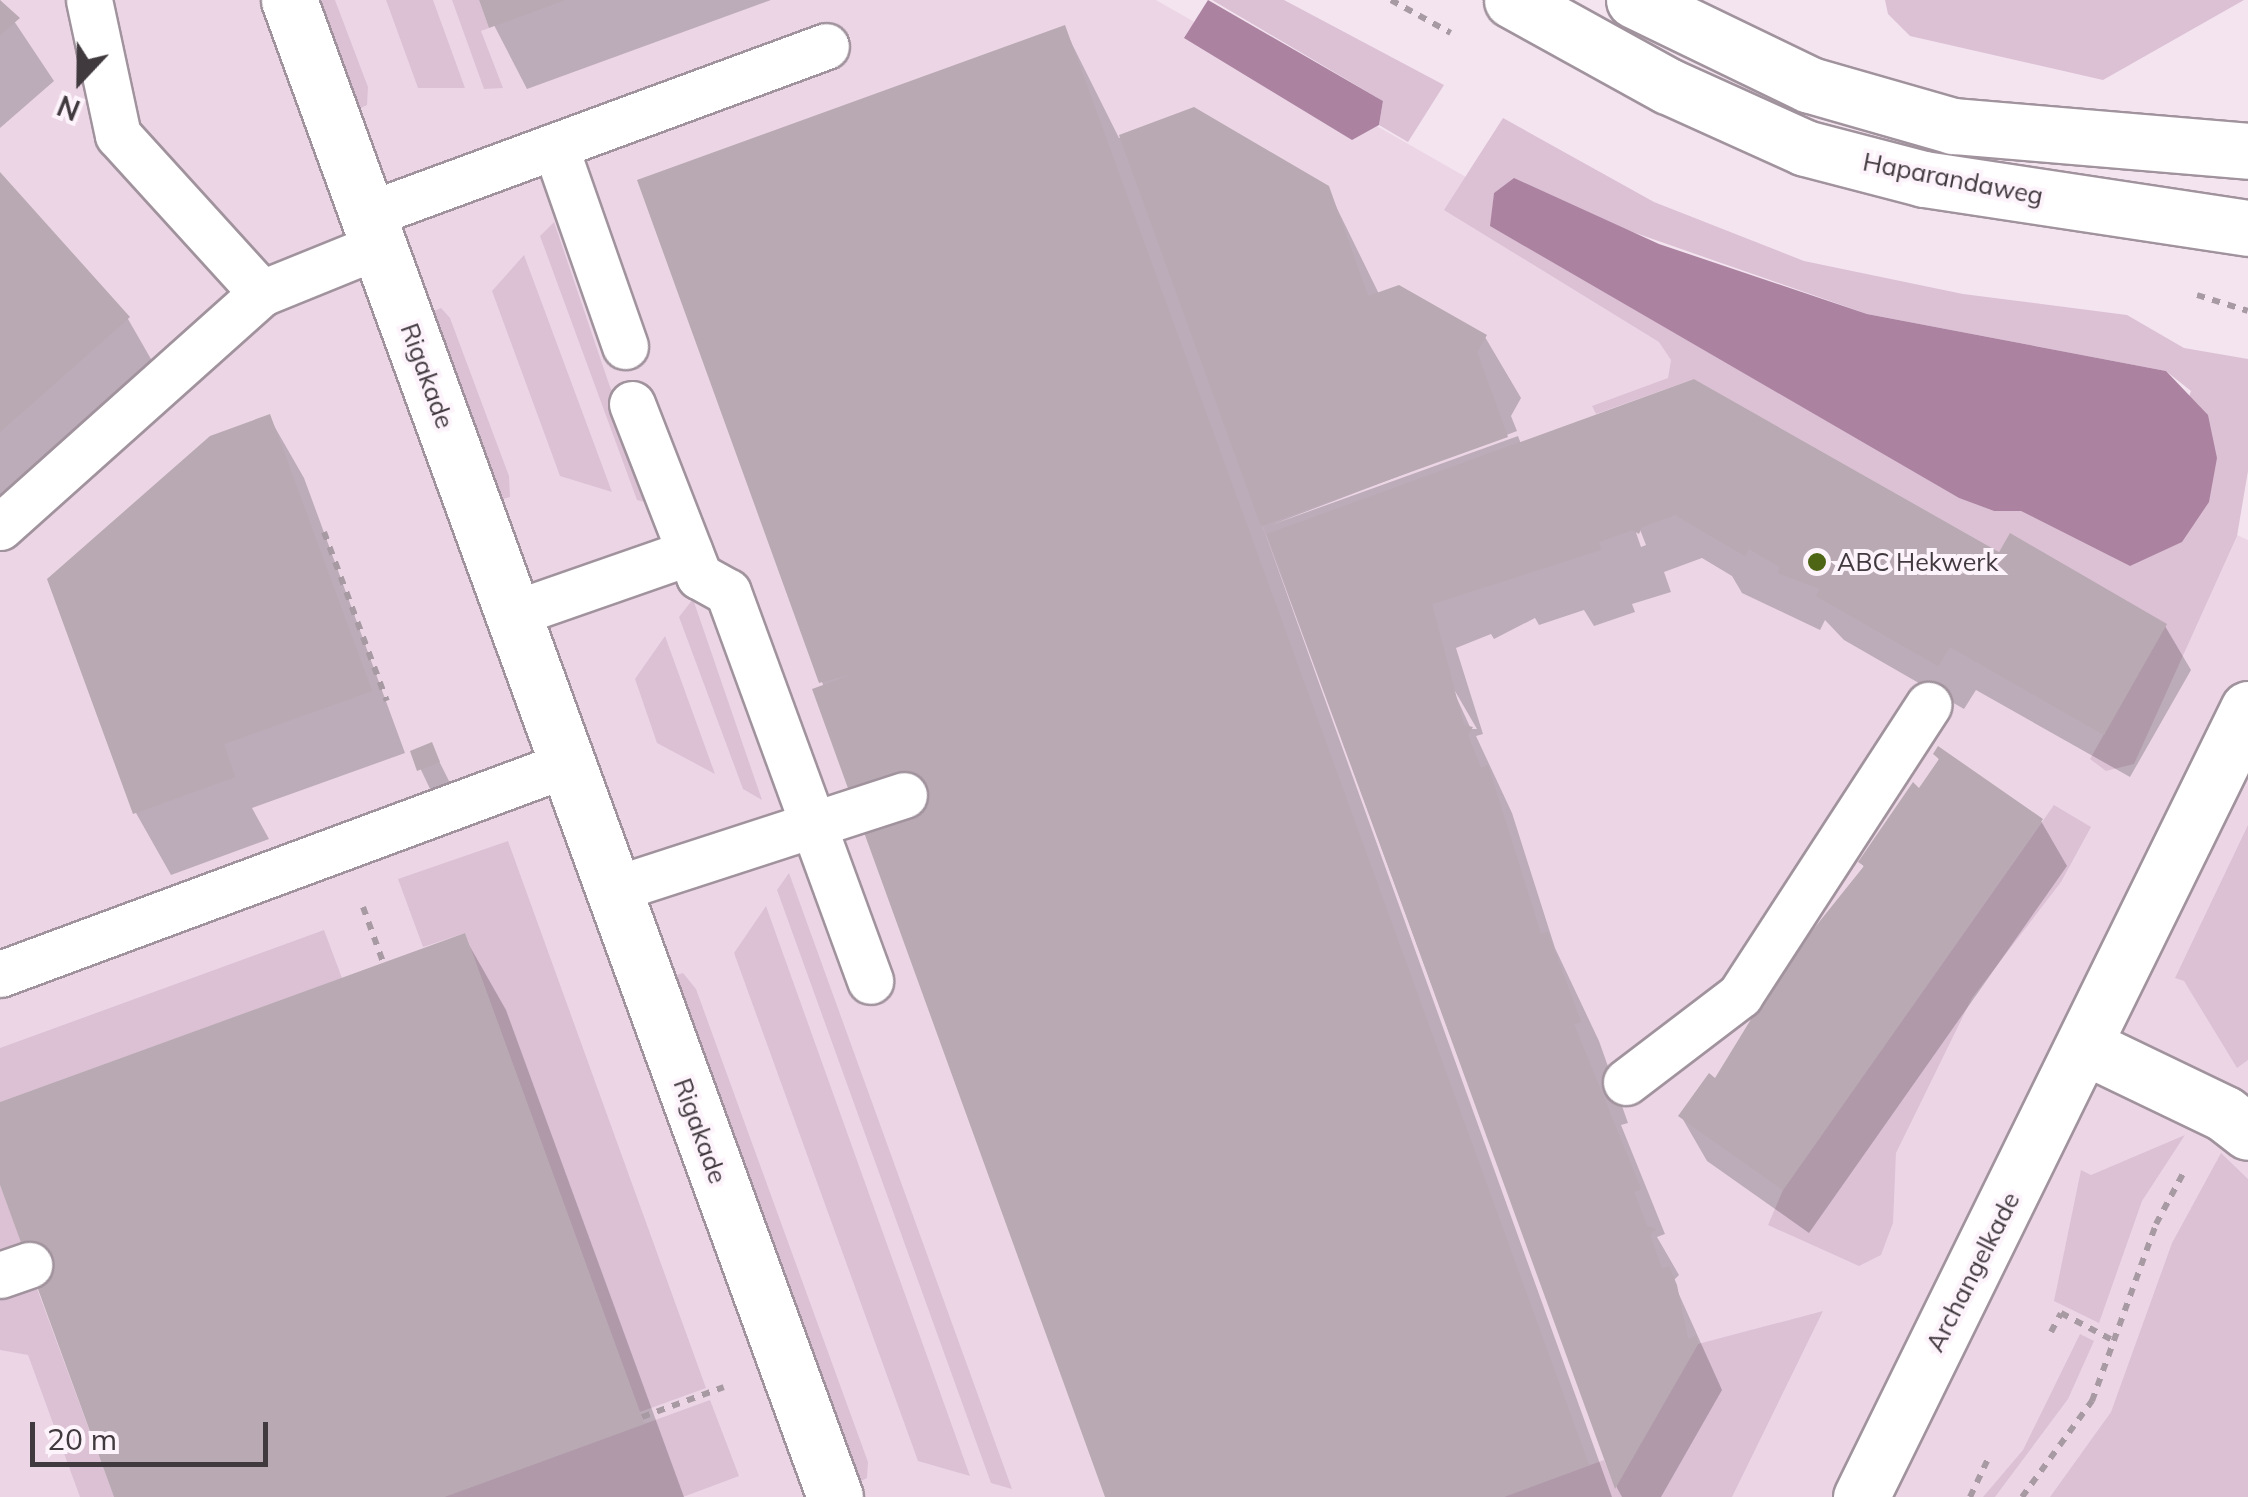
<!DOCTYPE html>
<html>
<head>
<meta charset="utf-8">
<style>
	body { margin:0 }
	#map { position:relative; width:2248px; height:1497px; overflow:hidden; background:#f4e4f0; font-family:Mulish,sans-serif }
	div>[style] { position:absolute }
	.built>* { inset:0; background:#ecd6e6 }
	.green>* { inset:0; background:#dcc1d5 }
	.water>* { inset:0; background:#ab83a1 }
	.shadow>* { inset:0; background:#0003 }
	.building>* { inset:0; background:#b8a9b3 }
	.path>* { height:6px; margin-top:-3px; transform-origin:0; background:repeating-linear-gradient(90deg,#a79aa3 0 8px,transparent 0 16px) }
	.roads { filter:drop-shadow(2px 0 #a1939d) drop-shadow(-2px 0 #a1939d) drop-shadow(0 2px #a1939d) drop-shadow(0 -2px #a1939d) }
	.lane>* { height:45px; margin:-22.5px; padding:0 22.5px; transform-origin:22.5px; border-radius:22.5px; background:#fff }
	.street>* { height:55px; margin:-27.5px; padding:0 27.5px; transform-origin:27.5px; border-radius:27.5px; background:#fff }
	.dots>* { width:28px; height:28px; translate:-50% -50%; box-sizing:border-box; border:5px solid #fdf4fb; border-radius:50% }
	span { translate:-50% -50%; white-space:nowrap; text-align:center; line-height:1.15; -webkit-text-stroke:8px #fdf4fb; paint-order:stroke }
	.street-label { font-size:25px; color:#40393e }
	.poi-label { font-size:25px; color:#40393e }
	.left { translate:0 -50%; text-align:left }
	.north { position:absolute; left:30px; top:30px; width:100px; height:100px; -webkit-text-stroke:8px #fdf4fb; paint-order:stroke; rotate:202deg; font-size:28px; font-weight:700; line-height:40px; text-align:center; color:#40393e }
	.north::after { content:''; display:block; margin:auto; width:35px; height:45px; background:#40393e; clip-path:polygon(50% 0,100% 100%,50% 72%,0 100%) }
	.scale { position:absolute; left:30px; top:1422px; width:238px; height:45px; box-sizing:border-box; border:5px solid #40393e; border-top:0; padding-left:12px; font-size:30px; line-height:35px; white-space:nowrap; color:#40393e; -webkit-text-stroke:8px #fdf4fb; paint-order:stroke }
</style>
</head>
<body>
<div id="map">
	<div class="built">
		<i style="clip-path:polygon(0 0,1156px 0,1494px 193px,2248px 540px,2248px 1497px,0 1497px)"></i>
	</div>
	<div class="green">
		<i style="clip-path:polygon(319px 0,335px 0,368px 87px,367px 105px,359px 109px)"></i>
		<i style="clip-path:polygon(386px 0,433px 0,465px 88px,418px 88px)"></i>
		<i style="clip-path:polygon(452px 0,479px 0,489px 28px,481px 31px,503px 88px,484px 89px)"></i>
		<i style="clip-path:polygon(1212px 0,1284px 0,1444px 85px,1408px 142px,1379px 125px,1383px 101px)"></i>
		<i style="clip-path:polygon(1885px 0,2244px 0,2103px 80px,1910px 36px,1888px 14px)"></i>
		<i style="clip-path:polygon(evenodd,1503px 118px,1654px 202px,1804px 261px,1963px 294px,2127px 315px,2184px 348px,2248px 359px,2248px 471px,2237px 536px,2134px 764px,2106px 771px,2090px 759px,2166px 624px,2010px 534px,1999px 552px,1694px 379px,1596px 414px,1592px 406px,1668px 378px,1671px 360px,1659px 342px,1444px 210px,1503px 118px,1504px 187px,1867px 314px,2166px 371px,2191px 391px,2130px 566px,2021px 511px,1994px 511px,1959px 498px,1491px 226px,1494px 193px,1504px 187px)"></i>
		<i style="clip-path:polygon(554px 222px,609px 384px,656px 505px,637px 500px,540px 236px)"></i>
		<i style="clip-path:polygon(524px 255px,612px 492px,560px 476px,492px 291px)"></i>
		<i style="clip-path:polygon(441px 308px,450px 318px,509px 476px,510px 497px,500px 500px,432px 312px)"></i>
		<i style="clip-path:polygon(693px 599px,762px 800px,743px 789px,679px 617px)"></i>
		<i style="clip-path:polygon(665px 636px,715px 774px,657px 743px,635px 679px)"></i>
		<i style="clip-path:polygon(2054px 805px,2091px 827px,2061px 882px,1972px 998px,1896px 1153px,1893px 1223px,1881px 1255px,1859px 1266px,1768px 1225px,1783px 1190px)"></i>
		<i style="clip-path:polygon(2248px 825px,2248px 1060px,2237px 1068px,2184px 981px,2175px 978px)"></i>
		<i style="clip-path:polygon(508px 841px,706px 1388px,640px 1412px,465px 933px,423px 947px,398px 879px)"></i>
		<i style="clip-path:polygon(789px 873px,1012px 1489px,991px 1483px,777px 890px)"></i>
		<i style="clip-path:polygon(766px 906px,970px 1476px,918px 1461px,734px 953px)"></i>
		<i style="clip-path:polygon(324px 930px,342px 978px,0 1102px,0 1048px)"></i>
		<i style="clip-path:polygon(683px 973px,696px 989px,868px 1462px,867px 1478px,859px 1482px,674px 976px)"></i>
		<i style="clip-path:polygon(2185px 1135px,2142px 1201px,2099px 1323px,2054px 1301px,2081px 1170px,2091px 1175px)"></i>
		<i style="clip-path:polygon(2221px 1153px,2248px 1179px,2248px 1497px,2050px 1497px,2111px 1412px,2172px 1243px)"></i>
		<i style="clip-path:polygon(0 1185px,22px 1243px,0 1251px)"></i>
		<i style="clip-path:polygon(36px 1286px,114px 1497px,80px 1497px,28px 1355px,0 1350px,0 1300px)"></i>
		<i style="clip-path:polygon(1823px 1311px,1732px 1497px,1504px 1497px,1604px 1460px,1615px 1488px,1698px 1344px)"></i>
		<i style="clip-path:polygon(2080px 1334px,2094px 1341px,2068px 1399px,1995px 1497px,1983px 1497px,2023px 1450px)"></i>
		<i style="clip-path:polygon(710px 1400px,739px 1476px,683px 1497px,444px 1497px)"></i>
	</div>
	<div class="water">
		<i style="clip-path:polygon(1208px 0,1383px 101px,1379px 125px,1352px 140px,1184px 38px)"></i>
		<i style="clip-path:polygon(1514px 178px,1659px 244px,1867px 314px,2166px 371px,2208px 415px,2217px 458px,2209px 502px,2182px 542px,2130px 566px,2021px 511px,1994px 511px,1959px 498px,1490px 226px,1494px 193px)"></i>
	</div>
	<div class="shadow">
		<i style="clip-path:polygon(0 0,54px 81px,0 128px)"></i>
		<i style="clip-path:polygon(481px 0,771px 0,527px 89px)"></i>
		<i style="clip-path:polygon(evenodd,1064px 28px,1119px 138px,1193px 110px,1327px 188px,1379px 294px,1485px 337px,1521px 398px,1511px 416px,1517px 431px,1271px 525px,1518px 436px,1521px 444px,2000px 555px,2165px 626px,2191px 670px,2130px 777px,1976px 690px,1964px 709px,1844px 640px,1825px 620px,1820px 630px,1742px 593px,1732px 576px,1702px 558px,1664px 572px,1671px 592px,1632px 604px,1635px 612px,1594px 626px,1584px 610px,1539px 625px,1535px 618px,1494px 639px,1491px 634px,1456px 648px,1483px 734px,1476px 736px,1512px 813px,1555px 948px,1599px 1041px,1628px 1123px,1621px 1125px,1665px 1234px,1657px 1237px,1679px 1275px,1673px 1281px,1722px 1390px,1661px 1497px,1622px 1497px,1617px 1488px,1260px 519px,1612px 1497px,1108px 1497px,822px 682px,1064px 28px,1631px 518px,1639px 527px,1646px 545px,1641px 547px,1631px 518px,1064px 28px,1448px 679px,1477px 729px,1471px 729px,1448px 679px)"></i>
		<i style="clip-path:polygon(0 175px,128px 319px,163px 380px,0 526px)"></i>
		<i style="clip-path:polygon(269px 417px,304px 478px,405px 753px,252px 808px,269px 839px,171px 875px,136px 813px,50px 580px)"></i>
		<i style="clip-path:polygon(431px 745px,451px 785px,432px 793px,413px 753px)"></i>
		<i style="clip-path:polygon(1936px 754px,2041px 821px,2067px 866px,1809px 1233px,1707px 1161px,1681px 1116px,1715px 1082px,1865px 869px,1861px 862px,1940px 762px)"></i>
		<i style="clip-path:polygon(464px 936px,506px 1010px,684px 1497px,117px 1497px,0 1178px,0 1104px)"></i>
	</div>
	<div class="building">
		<i style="clip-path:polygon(0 0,20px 18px,0 35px)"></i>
		<i style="clip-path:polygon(479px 0,565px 0,489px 28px)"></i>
		<i style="clip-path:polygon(1065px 25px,1589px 1465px,1503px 1497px,1105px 1497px,812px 689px,859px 672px,819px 683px,637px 180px)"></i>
		<i style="clip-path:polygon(1194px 107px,1329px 186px,1368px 296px,1399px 285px,1487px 335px,1477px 352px,1508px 437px,1261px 526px,1119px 135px)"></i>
		<i style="clip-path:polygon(0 172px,130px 317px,0 432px)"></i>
		<i style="clip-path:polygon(1694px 379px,1999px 552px,2010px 533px,2167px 624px,2104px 735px,1950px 647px,1938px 666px,1816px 596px,1820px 589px,1778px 573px,1780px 567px,1749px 549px,1745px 556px,1675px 515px,1642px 527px,1639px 534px,1632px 530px,1599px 542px,1601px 550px,1432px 604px,1464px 725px,1473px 727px,1468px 735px,1481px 768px,1488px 765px,1541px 934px,1548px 932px,1581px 1022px,1574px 1024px,1641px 1189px,1634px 1192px,1647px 1226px,1656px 1229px,1650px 1235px,1662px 1269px,1669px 1266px,1677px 1285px,1688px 1339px,1696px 1336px,1698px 1344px,1615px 1489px,1267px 534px)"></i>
		<i style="clip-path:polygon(270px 414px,372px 691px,224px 744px,235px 777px,133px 814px,47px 579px,210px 436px)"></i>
		<i style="clip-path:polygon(432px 742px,440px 762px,417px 771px,410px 751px)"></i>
		<i style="clip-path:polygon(1938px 746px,2043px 819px,1783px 1190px,1678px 1116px,1709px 1073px,1715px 1078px,1783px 967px,1864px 866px,1858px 862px,1913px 782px,1919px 788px,1939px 759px,1933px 754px)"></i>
		<i style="clip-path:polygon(465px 933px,644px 1424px,444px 1497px,114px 1497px,0 1185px,0 1102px)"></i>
	</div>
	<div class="path">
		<i style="left:1391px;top:0;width:68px;rotate:28.8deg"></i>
		<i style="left:2197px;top:295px;width:53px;rotate:17.4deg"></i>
		<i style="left:324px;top:532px;width:180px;rotate:69.6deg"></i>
		<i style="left:363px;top:907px;width:59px;rotate:70deg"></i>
		<i style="left:2051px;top:1332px;width:21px;rotate:-62deg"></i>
		<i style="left:2061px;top:1313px;width:62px;rotate:27.8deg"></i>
		<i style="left:642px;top:1417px;width:87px;rotate:-20.1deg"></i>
		<i style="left:1970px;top:1497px;width:42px;rotate:-64.7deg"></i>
		<i style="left:2022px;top:1497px;width:119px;rotate:-53.9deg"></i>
		<i style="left:2092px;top:1401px;width:188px;rotate:-70.1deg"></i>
		<i style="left:2156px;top:1224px;width:61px;rotate:-61.8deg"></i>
	</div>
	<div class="roads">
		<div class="lane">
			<i style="left:89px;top:0;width:138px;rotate:77.9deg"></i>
			<i style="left:118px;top:135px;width:214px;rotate:47.7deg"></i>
			<i style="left:555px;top:146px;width:212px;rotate:70.7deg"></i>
			<i style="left:367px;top:215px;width:489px;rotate:-20.2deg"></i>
			<i style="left:632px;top:404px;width:185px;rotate:68.7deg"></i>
			<i style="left:699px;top:576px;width:33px;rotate:29deg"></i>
			<i style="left:728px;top:592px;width:414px;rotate:69.9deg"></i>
			<i style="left:0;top:527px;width:351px;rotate:-41.8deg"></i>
			<i style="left:262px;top:293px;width:125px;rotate:-22.1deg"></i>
			<i style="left:512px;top:614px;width:188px;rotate:-19.2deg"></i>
			<i style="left:612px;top:890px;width:307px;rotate:-18deg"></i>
			<i style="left:0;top:974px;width:605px;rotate:-20.32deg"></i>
			<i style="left:1626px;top:1082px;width:143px;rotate:-37.3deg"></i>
			<i style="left:1740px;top:995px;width:346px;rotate:-57deg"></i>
			<i style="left:0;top:1275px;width:31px;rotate:-19deg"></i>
		</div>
		<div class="street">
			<i style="left:289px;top:0;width:1593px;rotate:69.96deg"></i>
			<i style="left:1512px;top:0;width:178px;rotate:28.9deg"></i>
			<i style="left:1668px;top:86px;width:150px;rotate:24.3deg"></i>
			<i style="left:1805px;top:148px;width:123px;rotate:14.6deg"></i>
			<i style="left:1924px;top:179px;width:328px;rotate:8.6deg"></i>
			<i style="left:1634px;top:0;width:195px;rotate:25.8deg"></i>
			<i style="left:1810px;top:85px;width:149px;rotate:16deg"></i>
			<i style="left:1953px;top:126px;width:296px;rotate:4.8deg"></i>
			<i style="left:2086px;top:1047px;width:154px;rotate:25.7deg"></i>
			<i style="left:2225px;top:1114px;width:29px;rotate:38deg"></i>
			<i style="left:1861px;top:1497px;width:878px;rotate:-63.84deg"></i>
		</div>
	</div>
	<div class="dots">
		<i style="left:1817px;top:562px;background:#4d6514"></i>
	</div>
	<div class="street-label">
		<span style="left:1953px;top:179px;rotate:11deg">Haparandaweg</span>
		<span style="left:427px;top:376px;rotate:70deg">Rigakade</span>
		<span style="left:700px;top:1131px;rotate:70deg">Rigakade</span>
		<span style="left:1973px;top:1272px;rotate:-63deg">Archangelkade</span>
	</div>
	<div class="poi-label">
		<span class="left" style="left:1837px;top:562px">ABC Hekwerk</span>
	</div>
	<div class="north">N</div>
	<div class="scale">20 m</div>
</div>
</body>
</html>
